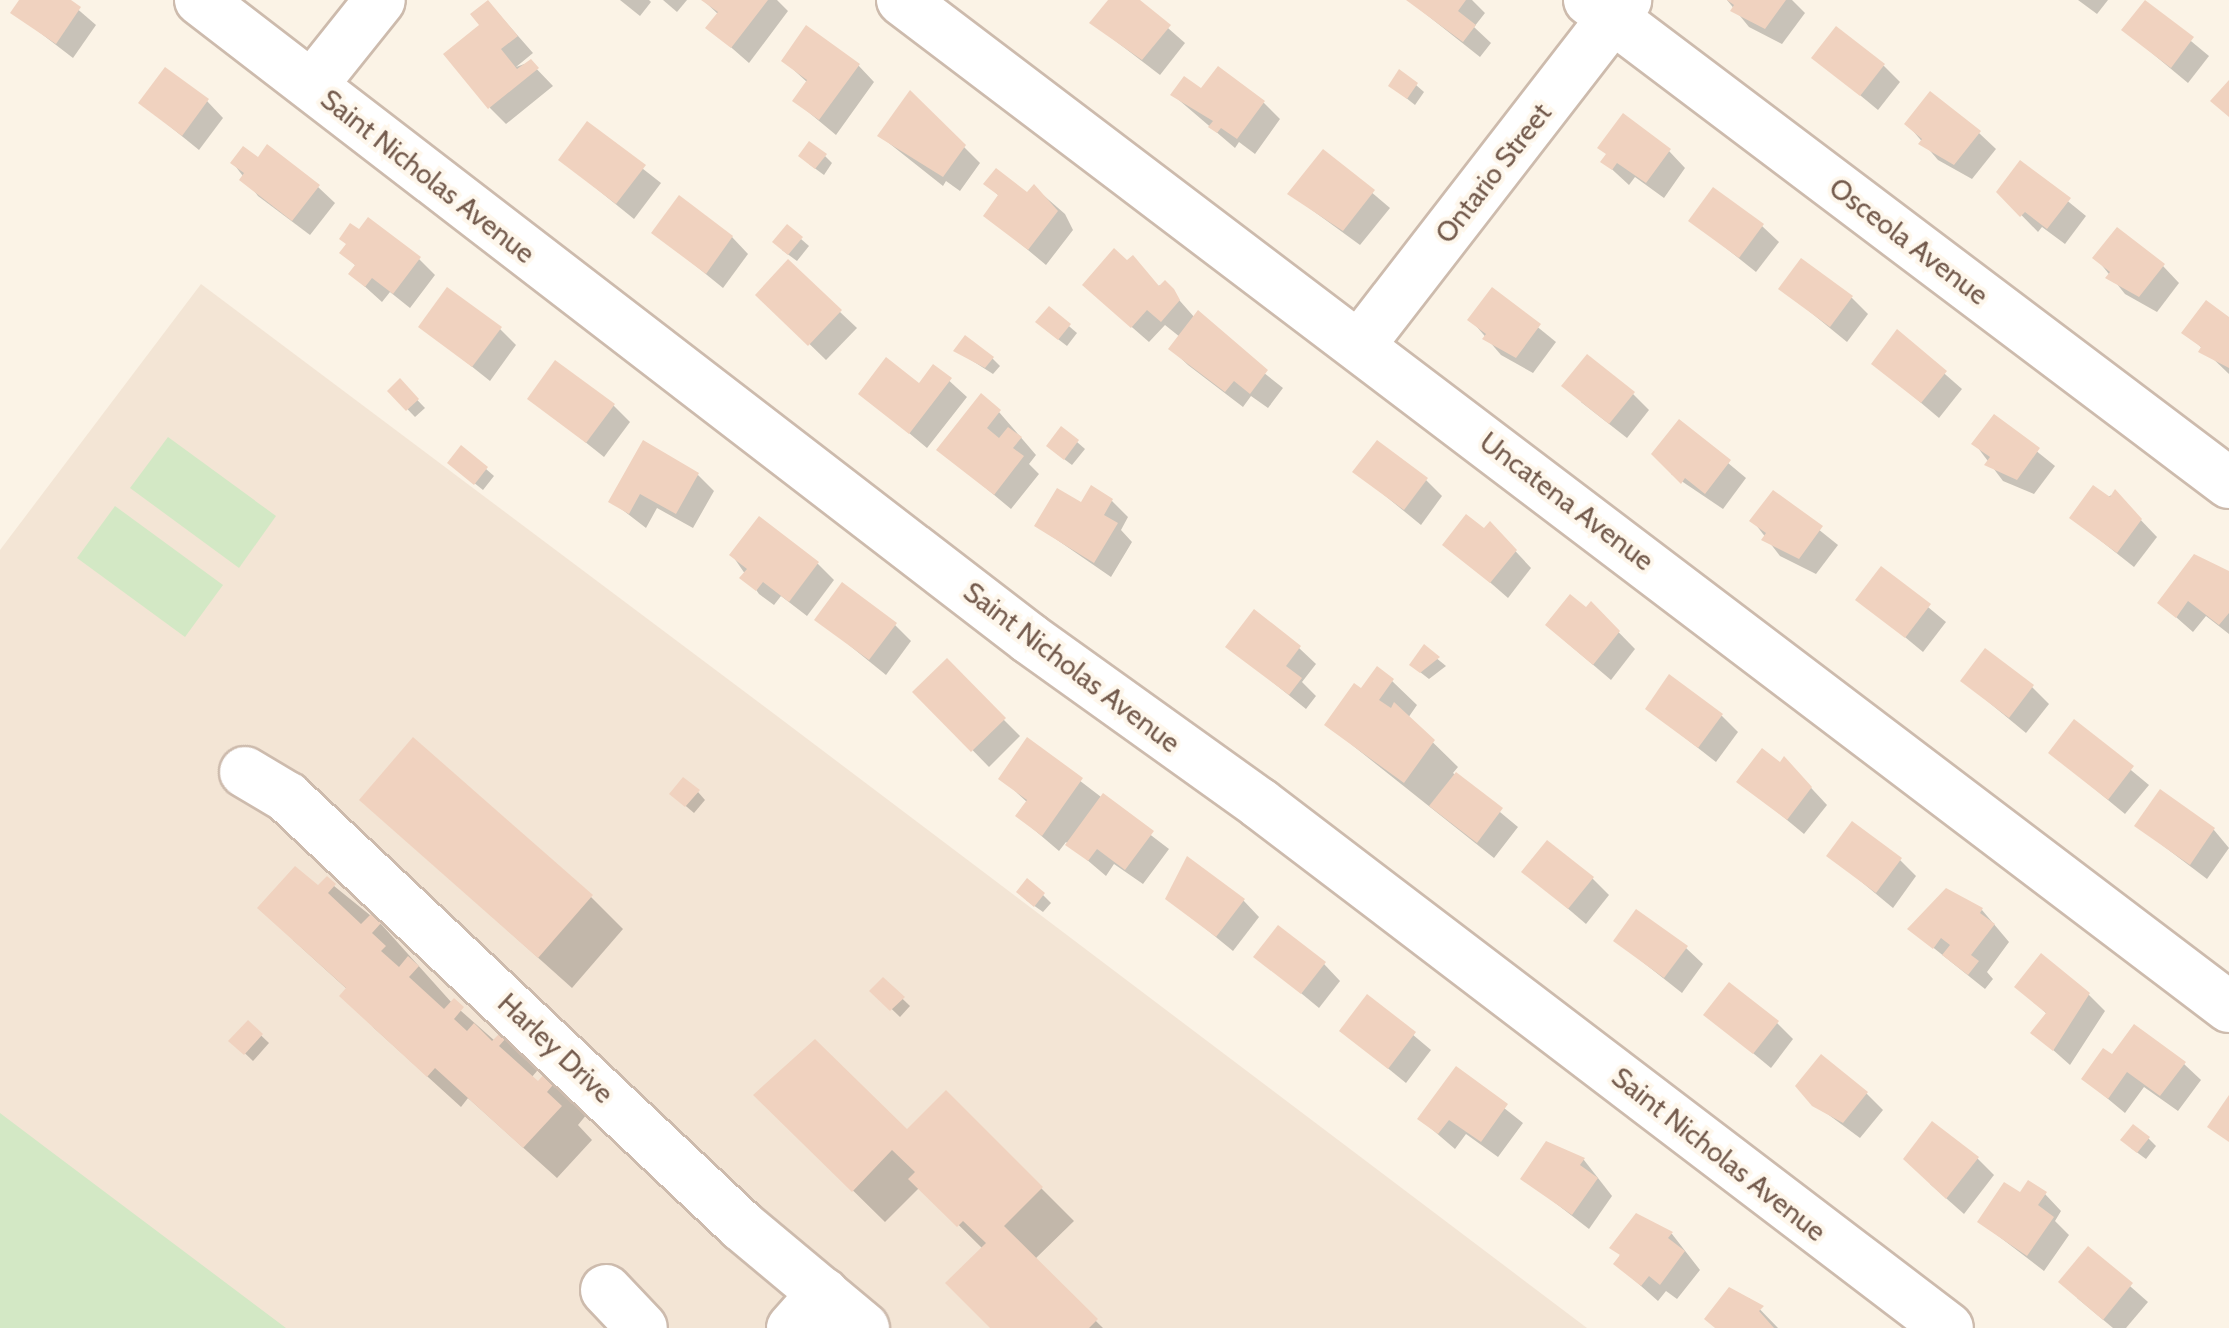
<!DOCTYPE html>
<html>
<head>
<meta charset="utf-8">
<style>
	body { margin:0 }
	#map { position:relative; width:2229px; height:1328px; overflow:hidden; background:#fbf3e6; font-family:Cabin,sans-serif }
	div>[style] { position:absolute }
	.residential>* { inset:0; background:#f3e5d5 }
	.green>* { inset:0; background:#d3e8c5 }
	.shadow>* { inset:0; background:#0003 }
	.building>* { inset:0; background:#f0d2bf }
	.roads { filter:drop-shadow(2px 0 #cdbbad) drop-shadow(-2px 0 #cdbbad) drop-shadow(0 2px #cdbbad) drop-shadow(0 -2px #cdbbad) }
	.minor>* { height:50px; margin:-25px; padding:0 25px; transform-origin:25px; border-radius:25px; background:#fff }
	span { translate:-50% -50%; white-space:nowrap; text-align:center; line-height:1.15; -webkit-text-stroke:8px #fef7ec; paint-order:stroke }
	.street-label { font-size:28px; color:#735a4c }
</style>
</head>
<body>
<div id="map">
	<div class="residential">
		<i style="clip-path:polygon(201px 284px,773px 713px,1587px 1328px,282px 1328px,0 1116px,0 550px)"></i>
	</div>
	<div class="green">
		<i style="clip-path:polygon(168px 437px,276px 516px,239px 568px,130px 488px)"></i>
		<i style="clip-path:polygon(115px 506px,223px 585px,185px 637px,77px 558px)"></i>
		<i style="clip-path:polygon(0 1113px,45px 1147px,286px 1328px,0 1328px)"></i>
	</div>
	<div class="shadow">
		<i style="clip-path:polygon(22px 0,67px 0,96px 25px,73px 58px,13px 12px)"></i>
		<i style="clip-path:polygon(620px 0,649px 0,651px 2px,640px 16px)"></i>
		<i style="clip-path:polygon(663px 0,687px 0,677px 12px)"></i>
		<i style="clip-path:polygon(703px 0,777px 0,788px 11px,749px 63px,709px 28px,719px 15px)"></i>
		<i style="clip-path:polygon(1112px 0,1136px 0,1185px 43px,1160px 75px,1092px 23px)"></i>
		<i style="clip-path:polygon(1408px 0,1472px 0,1485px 13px,1474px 27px,1491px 43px,1480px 57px)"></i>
		<i style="clip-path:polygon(1727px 0,1792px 0,1805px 13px,1782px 44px,1749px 27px)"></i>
		<i style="clip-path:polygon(2078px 0,2108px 0,2097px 14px)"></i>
		<i style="clip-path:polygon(489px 3px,533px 53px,516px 67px,530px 62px,553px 86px,506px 124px,490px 108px,482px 26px)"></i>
		<i style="clip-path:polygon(2145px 3px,2209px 56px,2188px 83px,2124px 30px)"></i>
		<i style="clip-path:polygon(1815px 58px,1884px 66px,1900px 82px,1878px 110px)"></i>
		<i style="clip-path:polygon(784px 61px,858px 65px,874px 82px,836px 135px,795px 101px,808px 83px)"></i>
		<i style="clip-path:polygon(1416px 85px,1424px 92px,1415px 105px,1391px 86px)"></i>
		<i style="clip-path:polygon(1202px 91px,1264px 103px,1280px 119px,1255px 154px,1239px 142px,1235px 148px,1173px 95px)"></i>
		<i style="clip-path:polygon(911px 94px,980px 163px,960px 191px,946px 181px,943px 186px,880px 136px)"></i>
		<i style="clip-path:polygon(207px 101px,223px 118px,199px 150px,141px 103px)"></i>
		<i style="clip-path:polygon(1907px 124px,1979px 133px,1996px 149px,1972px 179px,1938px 160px)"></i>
		<i style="clip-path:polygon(587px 125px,661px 183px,634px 219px,561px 160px)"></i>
		<i style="clip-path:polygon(1669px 151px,1685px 168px,1664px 198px,1635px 177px,1629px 185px,1604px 162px)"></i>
		<i style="clip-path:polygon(1324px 152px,1390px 208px,1360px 245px,1290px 194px)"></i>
		<i style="clip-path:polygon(825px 156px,832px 163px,824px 175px,809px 164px)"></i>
		<i style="clip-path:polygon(258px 160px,318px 187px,335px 203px,310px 235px,258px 196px,233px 163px)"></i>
		<i style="clip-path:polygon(2021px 163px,2086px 216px,2065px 244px,2042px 227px,2038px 232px,1999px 192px)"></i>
		<i style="clip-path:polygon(987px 184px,1028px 195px,1034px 187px,1065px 214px,1073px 230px,1046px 265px,986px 215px,1000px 197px)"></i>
		<i style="clip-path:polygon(1692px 221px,1762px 226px,1779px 242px,1756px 272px)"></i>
		<i style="clip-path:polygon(654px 232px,732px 237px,748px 254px,723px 288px)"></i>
		<i style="clip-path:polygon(801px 239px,809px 246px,797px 261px,782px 250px)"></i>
		<i style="clip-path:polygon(343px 253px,419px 259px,435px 275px,410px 308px,390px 292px,382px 302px,351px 274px,357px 267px)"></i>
		<i style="clip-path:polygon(2096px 258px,2163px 266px,2179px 283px,2157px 312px,2125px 294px)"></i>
		<i style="clip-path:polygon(788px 263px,857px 328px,826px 360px,758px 294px)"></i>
		<i style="clip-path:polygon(1165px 284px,1195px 318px,1283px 388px,1268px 408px,1251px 396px,1243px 407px,1188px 365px,1171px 349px,1180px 337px,1165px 325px,1149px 342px,1102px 301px)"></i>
		<i style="clip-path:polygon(1782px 289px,1852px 298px,1868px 314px,1847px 342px)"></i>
		<i style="clip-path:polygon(1493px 291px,1556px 342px,1533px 373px,1501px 355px,1471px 320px)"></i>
		<i style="clip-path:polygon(1049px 309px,1077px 333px,1067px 346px,1046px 330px)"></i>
		<i style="clip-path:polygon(2229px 320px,2229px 374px,2185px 332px)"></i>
		<i style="clip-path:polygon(421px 326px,500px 329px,516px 345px,490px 381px)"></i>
		<i style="clip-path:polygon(1898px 333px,1962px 389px,1939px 418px,1875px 364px)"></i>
		<i style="clip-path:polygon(957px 351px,992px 358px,1000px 366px,993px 374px)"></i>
		<i style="clip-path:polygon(934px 367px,967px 397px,927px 448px,861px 393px,919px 386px)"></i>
		<i style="clip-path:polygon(400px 382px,425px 408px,415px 417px,390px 391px)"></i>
		<i style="clip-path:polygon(1633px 394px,1649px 410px,1627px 438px,1581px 402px)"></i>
		<i style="clip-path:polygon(530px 398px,613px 405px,630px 422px,604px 457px)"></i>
		<i style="clip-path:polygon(999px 412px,1036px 455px,1029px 464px,1039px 474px,1011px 509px,940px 450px)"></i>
		<i style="clip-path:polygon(1994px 417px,2055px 466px,2034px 494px,2003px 481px,1975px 444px)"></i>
		<i style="clip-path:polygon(1679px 422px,1746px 478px,1723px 509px,1671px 474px)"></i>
		<i style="clip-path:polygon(1077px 442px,1085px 449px,1072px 465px,1056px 453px)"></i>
		<i style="clip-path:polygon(462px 448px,494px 476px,483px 490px,458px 470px)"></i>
		<i style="clip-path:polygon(1356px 472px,1426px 480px,1442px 496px,1421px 525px)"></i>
		<i style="clip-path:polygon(698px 475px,714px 491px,693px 528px,657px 508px,646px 528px,611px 501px)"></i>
		<i style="clip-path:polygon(1773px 493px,1838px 545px,1816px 574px,1780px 556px,1753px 521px)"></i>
		<i style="clip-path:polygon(2115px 493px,2157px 537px,2134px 567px,2072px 518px)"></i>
		<i style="clip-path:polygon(1112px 501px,1128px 517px,1121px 530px,1132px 542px,1111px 577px,1037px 526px,1081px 505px)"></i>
		<i style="clip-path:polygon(1484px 532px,1506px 541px,1531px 568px,1508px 598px,1446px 544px)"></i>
		<i style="clip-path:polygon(732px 555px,818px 564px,834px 580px,807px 616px,781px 596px,774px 605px,759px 594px)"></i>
		<i style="clip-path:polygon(1882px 569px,1946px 622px,1923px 652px,1859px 599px)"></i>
		<i style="clip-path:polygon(2229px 578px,2229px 634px,2206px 616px,2193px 632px,2160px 603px)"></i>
		<i style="clip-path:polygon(1591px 604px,1635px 649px,1611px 680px,1565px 641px)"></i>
		<i style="clip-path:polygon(817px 619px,895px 625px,911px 641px,886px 675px)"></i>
		<i style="clip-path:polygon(1229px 647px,1299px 648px,1316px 664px,1302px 682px,1316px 696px,1306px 709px)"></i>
		<i style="clip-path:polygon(1424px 648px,1446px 666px,1429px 679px,1420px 672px)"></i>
		<i style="clip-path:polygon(946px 662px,1020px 736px,989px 767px,916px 692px)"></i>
		<i style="clip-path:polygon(1392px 681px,1417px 705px,1408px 718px,1458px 767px,1453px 773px,1518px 827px,1494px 858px,1327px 725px,1362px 692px)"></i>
		<i style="clip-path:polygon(1963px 681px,2032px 687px,2049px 704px,2026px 733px)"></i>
		<i style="clip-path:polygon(1648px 709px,1722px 716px,1738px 732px,1716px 762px)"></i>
		<i style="clip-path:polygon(2074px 723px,2149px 785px,2125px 814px,2051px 753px)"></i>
		<i style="clip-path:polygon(1028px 741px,1169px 849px,1143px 884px,1114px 864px,1106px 876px,1066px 842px,1059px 851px,1018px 816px,1028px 803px,1001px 778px)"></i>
		<i style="clip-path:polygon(1800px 776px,1827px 805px,1804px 834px,1740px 781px)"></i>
		<i style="clip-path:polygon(698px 792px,705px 800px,694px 813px,680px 801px)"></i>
		<i style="clip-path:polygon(362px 800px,591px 897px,623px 929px,572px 988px)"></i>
		<i style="clip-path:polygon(2137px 826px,2214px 830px,2229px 848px,2207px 879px)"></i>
		<i style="clip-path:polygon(1829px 855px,1900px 860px,1916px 876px,1893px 908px)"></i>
		<i style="clip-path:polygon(1525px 872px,1592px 878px,1609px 895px,1586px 924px)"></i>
		<i style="clip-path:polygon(334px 886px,381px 924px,452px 1003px,495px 1041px,501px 1036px,537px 1071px,531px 1078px,538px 1085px,547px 1075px,587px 1114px,578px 1125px,592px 1140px,557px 1178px,468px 1098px,461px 1107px,374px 1028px,348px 990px,293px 940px,318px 889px)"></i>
		<i style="clip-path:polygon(1043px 895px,1051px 903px,1043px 912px,1026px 900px)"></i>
		<i style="clip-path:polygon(1168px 898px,1243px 900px,1259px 917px,1233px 951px)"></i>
		<i style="clip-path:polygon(1982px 910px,2009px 942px,1987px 972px,1993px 979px,1985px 989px,1910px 929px)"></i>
		<i style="clip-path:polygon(1616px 941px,1686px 948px,1703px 964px,1682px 993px)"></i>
		<i style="clip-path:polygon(1256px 956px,1324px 964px,1340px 981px,1319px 1008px)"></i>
		<i style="clip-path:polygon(883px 980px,910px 1006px,900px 1017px,873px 991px)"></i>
		<i style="clip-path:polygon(2017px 986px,2088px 994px,2105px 1011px,2070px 1065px,2034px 1033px,2048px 1015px)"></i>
		<i style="clip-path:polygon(1368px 997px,1431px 1050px,1406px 1083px,1342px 1031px)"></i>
		<i style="clip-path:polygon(1707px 1015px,1777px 1023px,1793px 1039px,1771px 1068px)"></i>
		<i style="clip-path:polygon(248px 1023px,269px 1043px,253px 1061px,232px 1041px)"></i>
		<i style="clip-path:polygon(2112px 1058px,2184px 1064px,2201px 1080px,2178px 1111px,2144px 1087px,2125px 1113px,2084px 1079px)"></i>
		<i style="clip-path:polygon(1456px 1070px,1523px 1123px,1498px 1157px,1466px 1134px,1455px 1149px,1420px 1119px)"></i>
		<i style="clip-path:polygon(946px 1093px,1074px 1221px,1034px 1260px,1103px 1328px,993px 1328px,983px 1249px,920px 1187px,885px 1222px,757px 1096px,907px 1133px)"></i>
		<i style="clip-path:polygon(1866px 1093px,1883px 1110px,1860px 1138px,1814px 1104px)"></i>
		<i style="clip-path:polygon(2148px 1138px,2156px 1146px,2146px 1159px,2131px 1148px)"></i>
		<i style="clip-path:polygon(1547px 1144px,1584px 1160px,1612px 1196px,1589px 1229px,1523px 1178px)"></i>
		<i style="clip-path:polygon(1977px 1158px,1994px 1175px,1964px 1214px,1930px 1184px)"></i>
		<i style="clip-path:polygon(2045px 1194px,2061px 1211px,2055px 1221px,2069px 1235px,2044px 1271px,1980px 1222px,2020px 1196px)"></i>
		<i style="clip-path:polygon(1637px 1216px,1672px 1234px,1700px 1270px,1677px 1299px,1666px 1291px,1658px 1301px,1616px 1264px)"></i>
		<i style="clip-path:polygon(2088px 1249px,2148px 1302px,2126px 1328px,2113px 1328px,2077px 1298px)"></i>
		<i style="clip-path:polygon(1749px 1298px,1778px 1328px,1716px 1328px,1745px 1303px)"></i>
	</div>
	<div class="building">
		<i style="clip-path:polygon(19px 0,71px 0,81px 7px,56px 44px,10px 13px)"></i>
		<i style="clip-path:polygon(488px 0,518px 36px,501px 49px,517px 69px,531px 59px,539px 68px,488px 109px,443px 54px,479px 25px,470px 14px)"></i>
		<i style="clip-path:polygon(701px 0,768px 0,731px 48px,705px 28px,718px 12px)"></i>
		<i style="clip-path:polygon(1108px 0,1140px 0,1171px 25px,1142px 60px,1089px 23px)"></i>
		<i style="clip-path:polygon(1406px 0,1466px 0,1458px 11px,1476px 25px,1463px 42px)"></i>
		<i style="clip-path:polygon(1727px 0,1786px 0,1765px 29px,1730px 11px,1734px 5px)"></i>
		<i style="clip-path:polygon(2145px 0,2194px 37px,2171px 68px,2121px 30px)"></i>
		<i style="clip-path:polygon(806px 25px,860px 64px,819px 120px,792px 101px,807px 80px,781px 61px)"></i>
		<i style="clip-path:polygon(1836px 26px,1885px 64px,1860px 96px,1811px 58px)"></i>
		<i style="clip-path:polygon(1218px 66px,1265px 101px,1237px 139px,1221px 128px,1217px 133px,1208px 127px,1213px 121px,1170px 95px,1184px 76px,1201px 88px)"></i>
		<i style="clip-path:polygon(165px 67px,209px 99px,182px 136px,138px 103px)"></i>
		<i style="clip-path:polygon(1399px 69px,1418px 83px,1407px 99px,1388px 86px)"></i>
		<i style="clip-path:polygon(2229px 80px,2229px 117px,2210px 101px)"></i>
		<i style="clip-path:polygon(910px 90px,966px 145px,943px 177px,877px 136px)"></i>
		<i style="clip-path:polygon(1930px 91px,1981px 131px,1954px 165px,1918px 144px,1922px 139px,1904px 124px)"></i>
		<i style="clip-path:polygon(1623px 113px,1671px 149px,1646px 183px,1617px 163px,1612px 170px,1600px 162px,1606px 154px,1597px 148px)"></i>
		<i style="clip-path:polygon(587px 121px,646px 165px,616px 204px,558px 160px)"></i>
		<i style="clip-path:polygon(809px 141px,827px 154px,815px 169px,798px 156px)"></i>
		<i style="clip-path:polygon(267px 144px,320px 185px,292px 221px,239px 180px,244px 173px,230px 163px,243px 146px,258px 157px)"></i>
		<i style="clip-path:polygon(1323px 149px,1375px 190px,1343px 231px,1287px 194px)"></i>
		<i style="clip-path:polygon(2020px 160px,2071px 198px,2047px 229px,2025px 212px,2020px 217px,1996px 192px)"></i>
		<i style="clip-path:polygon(996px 168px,1027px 192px,1034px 184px,1058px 211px,1028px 250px,983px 216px,998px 195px,983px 184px)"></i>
		<i style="clip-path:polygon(1713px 187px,1764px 224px,1739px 258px,1688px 221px)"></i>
		<i style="clip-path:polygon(679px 195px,733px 236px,706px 274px,651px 233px)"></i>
		<i style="clip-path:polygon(368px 217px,421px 257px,393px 294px,372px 278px,365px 287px,348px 274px,355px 265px,339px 253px,346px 244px,339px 239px,350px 223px,359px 229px)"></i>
		<i style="clip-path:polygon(787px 224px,803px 237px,788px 255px,772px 242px)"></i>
		<i style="clip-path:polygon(2117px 227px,2165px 264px,2139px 297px,2105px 278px,2110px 272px,2092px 258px)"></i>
		<i style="clip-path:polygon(1114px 248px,1127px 260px,1133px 255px,1159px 286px,1165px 280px,1174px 289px,1180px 300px,1161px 322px,1147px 310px,1131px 328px,1082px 285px)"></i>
		<i style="clip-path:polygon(1801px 258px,1853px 296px,1830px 327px,1778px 289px)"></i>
		<i style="clip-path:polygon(788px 259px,842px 310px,808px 346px,755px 295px)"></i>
		<i style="clip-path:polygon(447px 287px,502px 327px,472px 367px,418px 327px)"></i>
		<i style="clip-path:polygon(1492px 287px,1541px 324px,1516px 358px,1482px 339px,1486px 334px,1467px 320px)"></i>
		<i style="clip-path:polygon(2206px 300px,2229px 317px,2229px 368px,2198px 352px,2201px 347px,2181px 333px)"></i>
		<i style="clip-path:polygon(1049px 306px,1071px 324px,1058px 340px,1035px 322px)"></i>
		<i style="clip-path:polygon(1198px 310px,1268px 370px,1250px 394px,1234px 381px,1225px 392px,1168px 349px)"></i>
		<i style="clip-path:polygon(1897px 329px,1947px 371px,1921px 403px,1871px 364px)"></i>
		<i style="clip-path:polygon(965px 335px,994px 357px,985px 368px,953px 351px)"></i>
		<i style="clip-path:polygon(1587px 354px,1635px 392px,1609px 424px,1561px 386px)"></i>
		<i style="clip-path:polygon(886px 357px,919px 383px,933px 364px,952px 378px,909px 434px,858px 394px)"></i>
		<i style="clip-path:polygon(555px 360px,615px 404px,586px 443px,527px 399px)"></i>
		<i style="clip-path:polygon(400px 378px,419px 399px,406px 411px,387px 391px)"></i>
		<i style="clip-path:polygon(981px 393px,1001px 410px,987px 428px,999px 438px,1008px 427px,1022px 437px,1013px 448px,1024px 456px,994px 495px,936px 450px)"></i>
		<i style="clip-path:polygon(1994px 414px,2040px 448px,2017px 480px,1984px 465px,1990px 457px,1971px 444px)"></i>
		<i style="clip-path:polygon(1679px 419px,1731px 460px,1705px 494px,1685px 478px,1681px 484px,1651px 454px)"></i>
		<i style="clip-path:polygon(1061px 426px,1079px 440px,1064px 460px,1046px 446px)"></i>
		<i style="clip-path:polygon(643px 440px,699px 473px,676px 514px,640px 494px,629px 514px,608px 502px)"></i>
		<i style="clip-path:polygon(1377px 440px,1428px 478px,1404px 510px,1352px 472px)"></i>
		<i style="clip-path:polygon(461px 445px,488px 467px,474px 485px,447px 463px)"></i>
		<i style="clip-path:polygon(1091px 485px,1113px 499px,1104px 515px,1118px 523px,1094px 563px,1034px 526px,1057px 488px,1081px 502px)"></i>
		<i style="clip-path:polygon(2093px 485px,2110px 497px,2115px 489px,2142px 519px,2117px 553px,2069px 518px)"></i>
		<i style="clip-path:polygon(1773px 490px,1823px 526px,1799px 559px,1761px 540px,1766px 533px,1749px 521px)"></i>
		<i style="clip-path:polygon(1466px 514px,1484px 528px,1490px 521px,1517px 550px,1490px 583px,1442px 545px)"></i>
		<i style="clip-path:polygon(759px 516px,819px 562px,789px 602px,763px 582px,756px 591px,739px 578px,747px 569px,729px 555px)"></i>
		<i style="clip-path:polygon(2194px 554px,2229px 571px,2229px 613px,2219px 625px,2188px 601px,2176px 618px,2157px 603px)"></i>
		<i style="clip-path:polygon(1881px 566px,1931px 604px,1905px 638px,1855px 600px)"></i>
		<i style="clip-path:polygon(842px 582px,897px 623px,869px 660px,814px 620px)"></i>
		<i style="clip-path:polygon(1570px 594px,1586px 607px,1591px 601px,1620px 631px,1593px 665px,1545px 625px)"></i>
		<i style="clip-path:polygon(1254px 609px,1301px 646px,1286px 666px,1302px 678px,1289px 695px,1225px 647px)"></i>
		<i style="clip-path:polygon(1424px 644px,1440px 657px,1420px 673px,1409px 665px)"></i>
		<i style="clip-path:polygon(1985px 648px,2034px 685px,2009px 718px,1960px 681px)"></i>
		<i style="clip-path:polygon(947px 658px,1006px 718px,971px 752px,912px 692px)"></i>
		<i style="clip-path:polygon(1377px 666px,1394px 679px,1379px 700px,1391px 708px,1394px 702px,1435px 740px,1404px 783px,1324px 725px,1354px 683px,1361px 688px)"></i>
		<i style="clip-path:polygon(1669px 674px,1723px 714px,1698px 748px,1645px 709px)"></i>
		<i style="clip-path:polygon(2074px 719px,2134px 766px,2108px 800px,2048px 753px)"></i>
		<i style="clip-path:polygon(413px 737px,593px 895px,538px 958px,359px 800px)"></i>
		<i style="clip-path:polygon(1027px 737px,1083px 778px,1042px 836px,1015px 816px,1027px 800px,998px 779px)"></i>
		<i style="clip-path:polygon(1762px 748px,1780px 762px,1784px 756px,1812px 787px,1787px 820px,1736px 782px)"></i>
		<i style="clip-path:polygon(1456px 772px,1503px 808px,1477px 843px,1429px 806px)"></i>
		<i style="clip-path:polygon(683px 777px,700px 790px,685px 807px,669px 794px)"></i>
		<i style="clip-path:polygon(2160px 789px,2215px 828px,2190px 865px,2134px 826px)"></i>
		<i style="clip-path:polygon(1103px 793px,1154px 831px,1125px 870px,1097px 849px,1088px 861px,1065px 845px)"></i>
		<i style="clip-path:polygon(1852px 821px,1902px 858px,1876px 893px,1826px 856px)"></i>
		<i style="clip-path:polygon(1547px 840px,1594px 877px,1568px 909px,1521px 872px)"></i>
		<i style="clip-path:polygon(1187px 856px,1245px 899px,1216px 937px,1165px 899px)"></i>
		<i style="clip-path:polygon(295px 866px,318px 885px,327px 876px,336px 884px,328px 893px,361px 924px,372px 913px,382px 922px,372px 933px,386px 946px,381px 951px,399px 967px,408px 956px,419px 966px,409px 977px,444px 1009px,454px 998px,464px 1007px,454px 1019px,467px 1031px,474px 1023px,492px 1041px,501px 1032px,507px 1037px,499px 1046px,538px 1081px,547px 1071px,557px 1080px,547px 1092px,562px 1106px,523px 1148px,435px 1068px,427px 1077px,339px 996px,346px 988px,257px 908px)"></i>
		<i style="clip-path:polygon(1027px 878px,1045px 893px,1034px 907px,1016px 892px)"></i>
		<i style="clip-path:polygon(1946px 888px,1983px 908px,1980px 913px,1995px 924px,1971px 955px,1979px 961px,1968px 975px,1942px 955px,1950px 945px,1941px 938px,1933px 949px,1907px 929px)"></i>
		<i style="clip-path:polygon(1636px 909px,1688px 946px,1664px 978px,1613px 941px)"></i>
		<i style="clip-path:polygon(1278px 925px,1326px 962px,1301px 994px,1253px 957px)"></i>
		<i style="clip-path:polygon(2041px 953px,2090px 993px,2053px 1051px,2030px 1033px,2046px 1013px,2014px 987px)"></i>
		<i style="clip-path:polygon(883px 977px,905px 997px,890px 1011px,869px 991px)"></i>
		<i style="clip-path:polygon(1729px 982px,1779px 1021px,1753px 1054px,1703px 1015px)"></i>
		<i style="clip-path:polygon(1367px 994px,1416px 1032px,1388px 1069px,1339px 1031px)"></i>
		<i style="clip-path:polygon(248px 1020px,263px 1034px,244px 1055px,228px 1041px)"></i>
		<i style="clip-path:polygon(2134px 1024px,2186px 1062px,2160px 1096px,2127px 1072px,2108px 1099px,2081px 1079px,2103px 1048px,2112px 1054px)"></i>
		<i style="clip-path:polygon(815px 1039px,907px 1129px,946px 1090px,1043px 1187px,1004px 1226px,1098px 1319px,1089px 1328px,990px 1328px,945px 1283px,986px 1243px,963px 1221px,957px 1227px,908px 1179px,915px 1172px,892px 1150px,852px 1192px,753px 1095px)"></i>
		<i style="clip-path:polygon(1821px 1054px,1868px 1092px,1843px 1123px,1812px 1106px,1795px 1086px)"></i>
		<i style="clip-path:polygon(1456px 1066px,1508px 1104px,1481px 1142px,1449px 1120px,1438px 1134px,1417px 1119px)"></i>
		<i style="clip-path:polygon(2229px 1095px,2229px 1142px,2207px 1127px)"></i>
		<i style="clip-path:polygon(1932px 1121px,1979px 1157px,1946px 1199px,1903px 1159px)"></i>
		<i style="clip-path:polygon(2133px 1124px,2150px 1137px,2137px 1153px,2120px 1140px)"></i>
		<i style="clip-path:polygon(1546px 1141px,1585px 1158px,1580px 1165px,1598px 1178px,1572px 1215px,1520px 1179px)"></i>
		<i style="clip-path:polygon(2028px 1180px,2047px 1192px,2038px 1205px,2054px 1217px,2027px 1256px,1977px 1222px,2004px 1182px,2020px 1192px)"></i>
		<i style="clip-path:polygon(1636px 1213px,1673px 1232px,1668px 1238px,1685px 1251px,1660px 1285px,1649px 1276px,1641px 1286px,1613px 1264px,1620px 1255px,1609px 1248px)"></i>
		<i style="clip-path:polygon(2088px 1246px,2133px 1283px,2103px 1320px,2058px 1282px)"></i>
		<i style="clip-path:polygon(1729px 1287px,1764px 1306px,1759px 1311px,1774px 1328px,1715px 1328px,1704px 1319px)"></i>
	</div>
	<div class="roads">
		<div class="minor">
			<i style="left:200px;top:0;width:1047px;rotate:37.59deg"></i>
			<i style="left:1030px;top:639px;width:282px;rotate:35.6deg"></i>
			<i style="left:1259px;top:803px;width:866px;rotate:37.31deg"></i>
			<i style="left:902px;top:0;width:1666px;rotate:37.19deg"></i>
			<i style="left:1589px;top:0;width:802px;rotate:37.04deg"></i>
			<i style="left:313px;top:84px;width:107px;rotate:-51.4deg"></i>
			<i style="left:1359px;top:346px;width:437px;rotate:-52.3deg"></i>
			<i style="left:245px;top:772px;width:49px;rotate:30.8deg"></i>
			<i style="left:287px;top:797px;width:625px;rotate:43.32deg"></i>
			<i style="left:742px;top:1226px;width:159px;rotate:39.9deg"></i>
			<i style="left:606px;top:1290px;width:52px;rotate:46.5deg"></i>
			<i style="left:792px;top:1328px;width:47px;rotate:-48.5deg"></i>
		</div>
	</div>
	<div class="street-label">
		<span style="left:1493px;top:173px;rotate:-52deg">Ontario Street</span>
		<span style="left:428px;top:176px;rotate:38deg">Saint Nicholas Avenue</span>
		<span style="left:1909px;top:241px;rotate:37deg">Osceola Avenue</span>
		<span style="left:1567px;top:501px;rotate:37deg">Uncatena Avenue</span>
		<span style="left:1072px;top:667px;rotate:37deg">Saint Nicholas Avenue</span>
		<span style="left:556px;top:1048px;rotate:43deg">Harley Drive</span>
		<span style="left:1719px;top:1154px;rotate:38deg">Saint Nicholas Avenue</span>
	</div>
</div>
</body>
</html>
